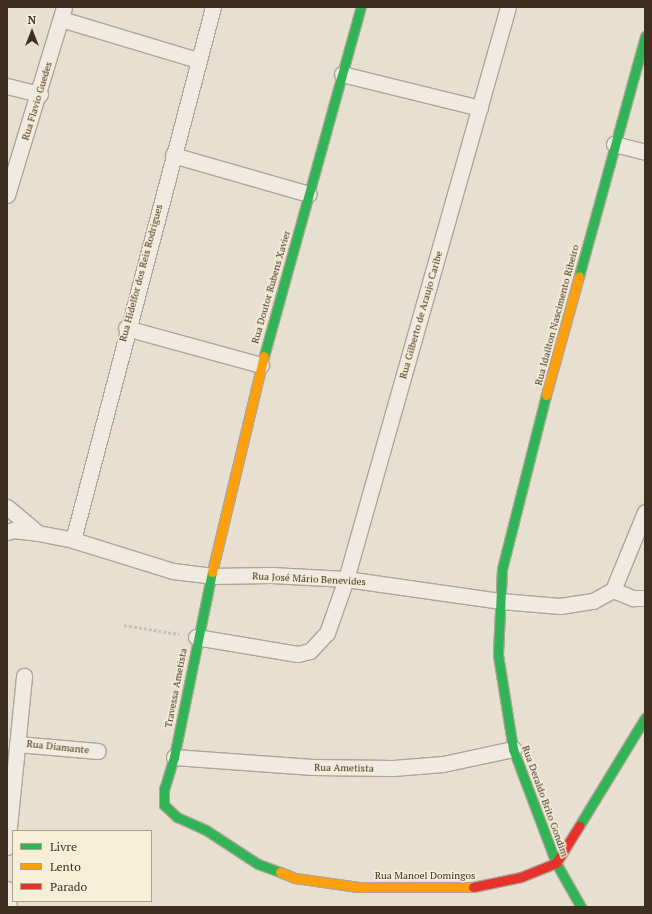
<!DOCTYPE html>
<html>
<head>
<meta charset="utf-8">
<style>
	body { margin:0 }
	#map { position:relative; width:652px; height:914px; overflow:hidden; background:#e7e0d1; font-family:"PT Serif",serif }
	div>[style] { position:absolute }
	.path>* { height:2.5px; margin-top:-1.25px; transform-origin:0; background:repeating-linear-gradient(90deg,#c8c2b9 0 3px,transparent 0 5px) }
	.roads { filter:drop-shadow(1px 0 #ada599) drop-shadow(-1px 0 #ada599) drop-shadow(0 1px #ada599) drop-shadow(0 -1px #ada599) }
	.street>* { height:15px; margin:-7.5px; padding:0 7.5px; transform-origin:7.5px; border-radius:7.5px; background:#efebe3 }
	.fast>* { height:9px; margin:-4.5px; padding:0 4.5px; transform-origin:4.5px; border-radius:4.5px; background:#30b455 }
	.slow>* { height:9px; margin:-4.5px; padding:0 4.5px; transform-origin:4.5px; border-radius:4.5px; background:#ff9f0a }
	.jam>* { height:9px; margin:-4.5px; padding:0 4.5px; transform-origin:4.5px; border-radius:4.5px; background:#e5322d }
	span { translate:-50% -50%; white-space:nowrap; text-align:center; line-height:1.15; -webkit-text-stroke:3px #f7eed8; paint-order:stroke }
	.street-label { font-size:10px; color:#3d2e20 }
	.frame { position:absolute; inset:0; border:8px solid #3d2e20; pointer-events:none }
	.legend { position:absolute; left:12px; top:830px; width:140px; height:72px; box-sizing:border-box; background:#f7eed8; border:1px solid #ada18e; margin:0; padding:5px 7px; list-style:none; font-size:12px; color:#3d2e20 }
	.legend li { display:flex; align-items:center; gap:8px; height:20px }
	.legend b { width:20px; border:1px solid #ada18e }
	.north { position:absolute; left:12px; top:12px; width:40px; height:40px; -webkit-text-stroke:3px #f7eed8; paint-order:stroke; rotate:0deg; font-size:11px; font-weight:700; line-height:16px; text-align:center; color:#3d2e20 }
	.north::after { content:''; display:block; margin:auto; width:14px; height:18px; background:#3d2e20; clip-path:polygon(50% 0,100% 100%,50% 72%,0 100%) }
</style>
</head>
<body>
<div id="map">
	<div class="path">
		<i style="left:124px;top:625px;width:56px;rotate:9.3deg"></i>
	</div>
	<div class="roads">
		<div class="street">
			<i style="left:61px;top:19px;width:143px;rotate:16.7deg"></i>
			<i style="left:342px;top:74px;width:142px;rotate:13.8deg"></i>
			<i style="left:7px;top:86px;width:34px;rotate:14deg"></i>
			<i style="left:614px;top:144px;width:32px;rotate:14deg"></i>
			<i style="left:173px;top:155px;width:141px;rotate:16deg"></i>
			<i style="left:7px;top:195px;width:196px;rotate:-73.1deg"></i>
			<i style="left:126px;top:328px;width:140px;rotate:15.3deg"></i>
			<i style="left:7px;top:507px;width:40px;rotate:40deg"></i>
			<i style="left:38px;top:533px;width:36px;rotate:11deg"></i>
			<i style="left:73px;top:540px;width:105px;rotate:17.2deg"></i>
			<i style="left:173px;top:571px;width:38px;rotate:7deg"></i>
			<i style="left:211px;top:576px;width:60px;rotate:-1deg"></i>
			<i style="left:271px;top:575px;width:75px;rotate:3.1deg"></i>
			<i style="left:346px;top:579px;width:157px;rotate:8.1deg"></i>
			<i style="left:501px;top:601px;width:59px;rotate:4.8deg"></i>
			<i style="left:560px;top:606px;width:33px;rotate:-9deg"></i>
			<i style="left:593px;top:601px;width:23px;rotate:-29deg"></i>
			<i style="left:613px;top:590px;width:22px;rotate:22deg"></i>
			<i style="left:633px;top:598px;width:12px"></i>
			<i style="left:7px;top:532px;width:6px;rotate:-18deg"></i>
			<i style="left:13px;top:530px;width:24px;rotate:7deg"></i>
			<i style="left:73px;top:540px;width:551px;rotate:-75.28deg"></i>
			<i style="left:613px;top:590px;width:84px;rotate:-67.7deg"></i>
			<i style="left:196px;top:637px;width:103px;rotate:9.5deg"></i>
			<i style="left:298px;top:654px;width:12px;rotate:-14deg"></i>
			<i style="left:310px;top:651px;width:25px;rotate:-47deg"></i>
			<i style="left:327px;top:633px;width:57px;rotate:-70.6deg"></i>
			<i style="left:346px;top:579px;width:594px;rotate:-74.19deg"></i>
			<i style="left:17px;top:744px;width:81px;rotate:4.9deg"></i>
			<i style="left:174px;top:757px;width:139px;rotate:4.1deg"></i>
			<i style="left:313px;top:767px;width:80px;rotate:0.7deg"></i>
			<i style="left:393px;top:768px;width:50px;rotate:-4.6deg"></i>
			<i style="left:443px;top:764px;width:72px;rotate:-12.1deg"></i>
			<i style="left:7px;top:847px;width:172px;rotate:-84.3deg"></i>
			<i style="left:7px;top:889px;width:18px;rotate:84deg"></i>
		</div>
		<div class="fast">
			<i style="left:579px;top:276px;width:249px;rotate:-74.6deg"></i>
			<i style="left:264px;top:356px;width:362px;rotate:-74.5deg"></i>
			<i style="left:546px;top:395px;width:179px;rotate:104.2deg"></i>
			<i style="left:502px;top:569px;width:86px;rotate:92.7deg"></i>
			<i style="left:498px;top:655px;width:95px;rotate:80.9deg"></i>
			<i style="left:513px;top:749px;width:122px;rotate:69.3deg"></i>
			<i style="left:556px;top:863px;width:51px;rotate:60.4deg"></i>
			<i style="left:212px;top:572px;width:189px;rotate:101.6deg"></i>
			<i style="left:174px;top:757px;width:34px;rotate:107deg"></i>
			<i style="left:164px;top:789px;width:16px;rotate:90deg"></i>
			<i style="left:164px;top:805px;width:18px;rotate:43deg"></i>
			<i style="left:177px;top:817px;width:32px;rotate:24deg"></i>
			<i style="left:206px;top:830px;width:62px;rotate:33.2deg"></i>
			<i style="left:258px;top:864px;width:23px;rotate:20deg"></i>
			<i style="left:579px;top:826px;width:127px;rotate:-58.6deg"></i>
		</div>
		<div class="slow">
			<i style="left:546px;top:395px;width:123px;rotate:-74.5deg"></i>
			<i style="left:212px;top:572px;width:222px;rotate:-76.5deg"></i>
			<i style="left:280px;top:872px;width:16px;rotate:22deg"></i>
			<i style="left:295px;top:878px;width:64px;rotate:8.1deg"></i>
			<i style="left:358px;top:887px;width:115px"></i>
		</div>
		<div class="jam">
			<i style="left:473px;top:887px;width:49px;rotate:-11.8deg"></i>
			<i style="left:521px;top:877px;width:38px;rotate:-22deg"></i>
			<i style="left:556px;top:863px;width:44px;rotate:-58.1deg"></i>
		</div>
	</div>
	<div class="street-label">
		<span style="left:37px;top:101px;rotate:-73deg">Rua Flavio Guedes</span>
		<span style="left:141px;top:273px;rotate:-75deg">Rua Hidelfor dos Reis Rodrigues</span>
		<span style="left:271px;top:287px;rotate:-74deg">Rua Doutor Rubens Xavier</span>
		<span style="left:421px;top:315px;rotate:-74deg">Rua Gilberto de Araujo Caribe</span>
		<span style="left:557px;top:315px;rotate:-75deg">Rua Idailton Nascimento Ribeiro</span>
		<span style="left:309px;top:579px;rotate:3deg">Rua José Mário Benevides</span>
		<span style="left:176px;top:688px;rotate:-79deg">Travessa Ametista</span>
		<span style="left:58px;top:747px;rotate:6deg">Rua Diamante</span>
		<span style="left:344px;top:768px;rotate:1deg">Rua Ametista</span>
		<span style="left:545px;top:801px;rotate:70deg">Rua Deraldo Brito Gondim</span>
		<span style="left:425px;top:876px">Rua Manoel Domingos</span>
	</div>
	<div class="frame"></div>
	<ul class="legend">
	<li><b style="height:5px;background:#30b455"></b>Livre</li>
	<li><b style="height:5px;background:#ff9f0a"></b>Lento</li>
	<li><b style="height:5px;background:#e5322d"></b>Parado</li>
	</ul>
	<div class="north">N</div>
</div>
</body>
</html>
